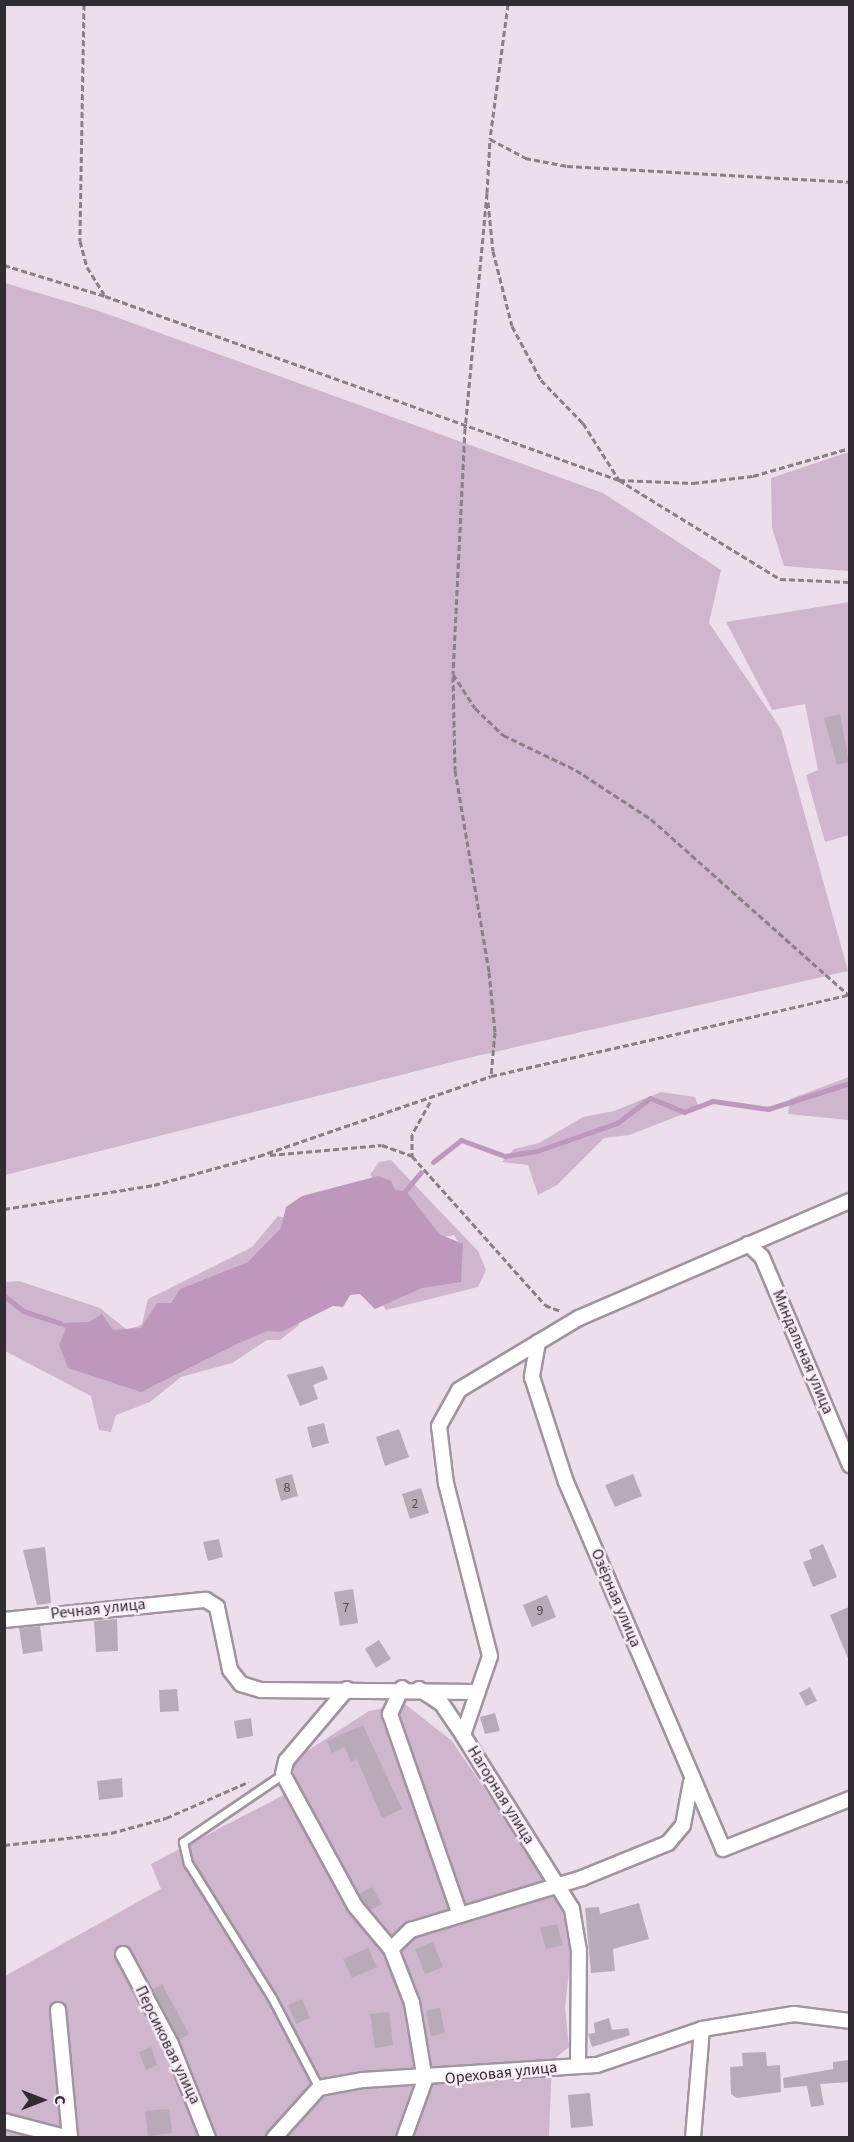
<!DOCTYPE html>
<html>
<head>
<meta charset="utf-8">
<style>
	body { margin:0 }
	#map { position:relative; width:854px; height:2142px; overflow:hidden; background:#ecdfeb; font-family:"Source Sans 3",sans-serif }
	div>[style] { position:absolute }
	.green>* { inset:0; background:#d0b5cf }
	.water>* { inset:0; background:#be97bd }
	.stream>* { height:5px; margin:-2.5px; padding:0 2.5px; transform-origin:2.5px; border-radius:2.5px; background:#be97bd }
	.building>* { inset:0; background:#b8abb7 }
	.path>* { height:3px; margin-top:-1.5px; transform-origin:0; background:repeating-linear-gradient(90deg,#887f87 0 6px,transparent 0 9px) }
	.roads { filter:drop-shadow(2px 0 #a094a0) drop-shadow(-2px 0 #a094a0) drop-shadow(0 2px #a094a0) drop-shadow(0 -2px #a094a0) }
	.service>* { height:7px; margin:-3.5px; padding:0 3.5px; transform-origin:3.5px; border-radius:3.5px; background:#fff }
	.minor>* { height:14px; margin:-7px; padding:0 7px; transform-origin:7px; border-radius:7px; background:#fff }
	span { translate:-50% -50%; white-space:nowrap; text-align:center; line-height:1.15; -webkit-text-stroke:5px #f9ecf9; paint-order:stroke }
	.number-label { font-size:14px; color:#534c52 }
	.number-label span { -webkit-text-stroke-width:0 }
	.street-label { font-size:16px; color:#312c31 }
	.frame { position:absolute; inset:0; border:6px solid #312c31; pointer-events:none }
	.north { position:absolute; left:12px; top:2070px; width:60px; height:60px; -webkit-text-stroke:4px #f9ecf9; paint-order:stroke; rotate:90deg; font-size:16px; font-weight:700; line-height:24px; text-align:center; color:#312c31 }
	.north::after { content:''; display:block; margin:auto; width:21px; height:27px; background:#312c31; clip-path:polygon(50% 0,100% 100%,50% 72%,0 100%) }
</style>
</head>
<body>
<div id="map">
	<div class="green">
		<i style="clip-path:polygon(5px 283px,99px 311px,603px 493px,721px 570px,709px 623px,781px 729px,848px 971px,468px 1058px,5px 1175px)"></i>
		<i style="clip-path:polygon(849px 452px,849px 571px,784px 566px,772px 528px,771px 478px)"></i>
		<i style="clip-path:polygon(849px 602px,849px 835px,825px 842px,806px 775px,818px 770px,805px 704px,772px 710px,726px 622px)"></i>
		<i style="clip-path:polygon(849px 1077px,849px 1120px,788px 1114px,790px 1099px)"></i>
		<i style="clip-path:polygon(661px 1092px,695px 1097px,699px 1108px,629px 1135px,604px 1138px,557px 1185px,538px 1195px,528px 1165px,502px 1162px,514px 1149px,539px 1143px,583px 1117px,614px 1111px)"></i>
		<i style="clip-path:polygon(391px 1160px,478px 1251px,486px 1270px,478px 1287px,386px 1310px,381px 1303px,461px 1246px,454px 1235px,439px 1238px,370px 1175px,379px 1162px)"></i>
		<i style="clip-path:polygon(278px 1216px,285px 1218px,283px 1233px,258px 1262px,225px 1272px,195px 1295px,183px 1292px,175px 1310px,160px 1313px,134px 1339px,107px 1346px,88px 1327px,74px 1333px,66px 1348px,85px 1369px,93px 1355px,103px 1354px,148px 1369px,172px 1362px,175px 1369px,186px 1369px,225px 1344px,297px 1318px,299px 1325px,280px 1340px,267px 1340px,232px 1363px,181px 1377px,150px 1402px,116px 1415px,111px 1432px,99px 1430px,91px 1396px,5px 1351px,5px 1282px,19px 1281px,100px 1308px,126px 1329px,136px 1327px,142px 1324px,148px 1299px,252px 1247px)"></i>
		<i style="clip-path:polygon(405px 1704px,452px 1741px,558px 1897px,572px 1946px,565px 2007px,569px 2047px,552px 2061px,549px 2137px,5px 2138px,5px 1976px,161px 1889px,151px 1864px,299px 1787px,290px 1762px,369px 1711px)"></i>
	</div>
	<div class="water">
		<i style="clip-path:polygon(378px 1176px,391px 1181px,395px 1190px,406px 1191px,439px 1234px,463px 1244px,461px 1282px,422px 1288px,375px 1309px,360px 1294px,350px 1295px,343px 1307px,333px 1306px,281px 1332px,267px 1331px,237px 1344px,141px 1392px,68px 1368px,59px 1345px,66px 1329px,60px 1323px,89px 1322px,102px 1314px,113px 1330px,141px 1328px,157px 1303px,171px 1303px,180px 1289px,248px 1262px,281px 1228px,286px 1207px,302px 1196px)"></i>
	</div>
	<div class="stream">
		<i style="left:433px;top:1162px;width:36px;rotate:-38deg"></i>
		<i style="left:461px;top:1140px;width:47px;rotate:20deg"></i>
		<i style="left:505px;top:1156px;width:32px;rotate:-9deg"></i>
		<i style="left:537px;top:1151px;width:85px;rotate:-19.3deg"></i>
		<i style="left:617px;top:1123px;width:41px;rotate:-37.1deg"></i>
		<i style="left:650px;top:1098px;width:37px;rotate:22deg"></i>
		<i style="left:684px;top:1112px;width:31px;rotate:-21deg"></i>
		<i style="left:713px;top:1101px;width:56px;rotate:8.3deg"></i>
		<i style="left:768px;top:1109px;width:86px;rotate:-17.6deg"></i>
		<i style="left:406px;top:1190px;width:23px;rotate:-50deg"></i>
		<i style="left:4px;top:1296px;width:24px;rotate:38deg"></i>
		<i style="left:23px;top:1311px;width:39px;rotate:18deg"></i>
	</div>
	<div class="building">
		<i style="clip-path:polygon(840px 714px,849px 762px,837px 765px,824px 718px)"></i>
		<i style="clip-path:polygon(323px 1366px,328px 1379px,313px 1385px,318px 1399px,300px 1406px,287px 1375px)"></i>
		<i style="clip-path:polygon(324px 1423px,329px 1443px,312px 1448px,307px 1427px)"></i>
		<i style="clip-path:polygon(399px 1429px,409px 1457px,385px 1466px,376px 1437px)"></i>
		<i style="clip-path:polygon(292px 1474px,298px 1496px,281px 1501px,275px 1479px)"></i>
		<i style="clip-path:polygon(633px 1474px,642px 1496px,615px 1507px,605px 1485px)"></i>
		<i style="clip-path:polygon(421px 1488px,429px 1513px,410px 1519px,402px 1494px)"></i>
		<i style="clip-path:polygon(219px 1539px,223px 1557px,208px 1561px,203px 1542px)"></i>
		<i style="clip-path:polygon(823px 1544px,837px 1577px,813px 1587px,803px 1562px,812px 1559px,809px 1550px)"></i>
		<i style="clip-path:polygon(45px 1547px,51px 1603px,37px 1605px,23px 1550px)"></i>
		<i style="clip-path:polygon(353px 1589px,358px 1623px,340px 1626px,334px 1592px)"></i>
		<i style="clip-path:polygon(547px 1595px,556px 1617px,532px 1627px,523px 1605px)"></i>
		<i style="clip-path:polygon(849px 1607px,849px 1661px,830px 1615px)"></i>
		<i style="clip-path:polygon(117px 1619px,118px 1651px,96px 1652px,94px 1621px)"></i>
		<i style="clip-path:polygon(40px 1626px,43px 1651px,23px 1654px,19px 1628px)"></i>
		<i style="clip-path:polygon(379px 1640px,391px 1659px,376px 1668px,365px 1649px)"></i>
		<i style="clip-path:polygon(810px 1687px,817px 1701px,806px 1706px,799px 1693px)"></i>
		<i style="clip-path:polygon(177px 1689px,179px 1711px,160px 1712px,159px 1690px)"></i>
		<i style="clip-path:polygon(495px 1713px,500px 1731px,485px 1734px,480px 1717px)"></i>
		<i style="clip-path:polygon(251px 1718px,253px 1736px,237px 1739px,234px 1721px)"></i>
		<i style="clip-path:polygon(363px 1725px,402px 1809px,382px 1818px,357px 1759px,351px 1762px,345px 1747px,332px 1753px,327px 1741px)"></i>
		<i style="clip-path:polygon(122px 1778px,123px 1797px,99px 1800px,97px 1781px)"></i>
		<i style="clip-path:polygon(372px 1887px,382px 1904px,370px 1910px,359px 1894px)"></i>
		<i style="clip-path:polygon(639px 1903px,649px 1939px,613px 1949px,615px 1971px,591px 1973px,585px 1908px,599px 1907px,600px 1914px)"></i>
		<i style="clip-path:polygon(557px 1924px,563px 1945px,546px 1949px,540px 1928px)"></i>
		<i style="clip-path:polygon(433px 1942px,443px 1967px,425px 1974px,415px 1949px)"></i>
		<i style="clip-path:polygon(368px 1948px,377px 1967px,352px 1978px,343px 1959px)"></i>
		<i style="clip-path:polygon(162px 1984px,189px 2034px,179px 2040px,152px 1990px)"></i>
		<i style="clip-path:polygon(302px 1999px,310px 2018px,296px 2024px,288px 2005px)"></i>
		<i style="clip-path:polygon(440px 2008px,445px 2033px,431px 2036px,426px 2011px)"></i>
		<i style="clip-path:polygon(389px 2012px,393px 2045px,375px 2048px,370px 2014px)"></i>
		<i style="clip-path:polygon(609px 2018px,612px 2030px,628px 2028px,630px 2035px,592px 2047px,588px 2034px,595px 2033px,594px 2023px)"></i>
		<i style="clip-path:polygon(151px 2047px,157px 2065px,146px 2070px,139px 2052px)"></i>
		<i style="clip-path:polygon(766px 2052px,767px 2066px,780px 2065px,781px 2092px,737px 2098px,731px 2094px,730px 2067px,743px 2066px,742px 2053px)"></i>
		<i style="clip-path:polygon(849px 2060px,849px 2082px,820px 2084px,824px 2105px,811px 2107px,807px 2086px,784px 2088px,783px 2078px,833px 2069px,833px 2062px)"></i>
		<i style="clip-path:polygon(590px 2093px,593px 2126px,571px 2128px,568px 2095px)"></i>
		<i style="clip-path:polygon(169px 2109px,172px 2133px,148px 2136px,145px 2111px)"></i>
	</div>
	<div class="path">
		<i style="left:84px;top:4px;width:237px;rotate:91deg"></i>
		<i style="left:80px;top:241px;width:27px;rotate:75deg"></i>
		<i style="left:87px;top:267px;width:32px;rotate:58deg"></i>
		<i style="left:508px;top:4px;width:136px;rotate:97.6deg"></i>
		<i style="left:490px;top:139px;width:40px;rotate:28deg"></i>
		<i style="left:525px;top:158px;width:43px;rotate:10.8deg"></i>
		<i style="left:567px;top:166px;width:283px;rotate:3.2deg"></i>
		<i style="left:487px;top:193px;width:236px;rotate:95.3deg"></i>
		<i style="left:465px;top:428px;width:246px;rotate:92.8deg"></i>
		<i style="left:453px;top:674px;width:40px;rotate:57.1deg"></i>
		<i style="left:475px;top:708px;width:39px;rotate:44deg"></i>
		<i style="left:503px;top:735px;width:81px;rotate:25.6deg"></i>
		<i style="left:576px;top:770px;width:90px;rotate:33.2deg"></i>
		<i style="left:651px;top:819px;width:266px;rotate:41.7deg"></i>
		<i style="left:487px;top:193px;width:54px;rotate:-86.8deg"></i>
		<i style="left:488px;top:202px;width:49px;rotate:84.2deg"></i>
		<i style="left:493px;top:251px;width:77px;rotate:75.8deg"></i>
		<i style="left:512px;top:326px;width:61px;rotate:61.8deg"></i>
		<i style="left:541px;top:380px;width:60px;rotate:45.7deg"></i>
		<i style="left:583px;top:423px;width:67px;rotate:57.7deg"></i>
		<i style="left:619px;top:480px;width:74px;rotate:2.3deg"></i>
		<i style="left:693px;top:483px;width:60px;rotate:-6.7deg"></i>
		<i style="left:753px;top:476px;width:101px;rotate:-16.1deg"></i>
		<i style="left:4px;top:265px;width:106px;rotate:17.1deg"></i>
		<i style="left:105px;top:296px;width:546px;rotate:19.7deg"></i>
		<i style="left:619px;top:480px;width:189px;rotate:31.6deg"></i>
		<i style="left:780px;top:579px;width:70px;rotate:2.5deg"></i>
		<i style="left:453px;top:676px;width:94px;rotate:88.8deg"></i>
		<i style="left:455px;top:770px;width:205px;rotate:80.4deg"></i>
		<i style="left:489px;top:972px;width:60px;rotate:84.3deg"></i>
		<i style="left:495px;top:1032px;width:44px;rotate:95.2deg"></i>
		<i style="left:430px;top:1102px;width:37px;rotate:119deg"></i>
		<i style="left:412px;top:1134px;width:22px;rotate:90deg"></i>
		<i style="left:412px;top:1156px;width:200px;rotate:48.2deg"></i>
		<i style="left:545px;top:1305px;width:17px;rotate:21deg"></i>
		<i style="left:270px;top:1155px;width:112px;rotate:-5.1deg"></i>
		<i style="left:382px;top:1145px;width:32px;rotate:20deg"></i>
		<i style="left:4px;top:1209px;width:152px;rotate:-9.1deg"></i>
		<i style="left:154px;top:1185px;width:109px;rotate:-15.4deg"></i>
		<i style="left:259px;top:1156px;width:245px;rotate:-19deg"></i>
		<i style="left:491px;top:1076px;width:365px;rotate:-12.8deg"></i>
		<i style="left:4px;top:1845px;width:108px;rotate:-6.4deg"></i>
		<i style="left:111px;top:1833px;width:57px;rotate:-15.3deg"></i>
		<i style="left:166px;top:1818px;width:90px;rotate:-23.7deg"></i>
	</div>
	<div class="roads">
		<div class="service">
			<i style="left:283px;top:1774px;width:121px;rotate:145.8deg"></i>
			<i style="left:183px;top:1842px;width:22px;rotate:77deg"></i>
			<i style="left:188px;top:1863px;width:159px;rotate:58.1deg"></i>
			<i style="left:272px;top:1998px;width:102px;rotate:62.4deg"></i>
		</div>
		<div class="minor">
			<i style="left:748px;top:1244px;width:19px;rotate:43deg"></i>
			<i style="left:762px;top:1257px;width:226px;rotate:67.1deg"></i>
			<i style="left:538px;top:1342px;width:36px;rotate:100deg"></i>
			<i style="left:532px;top:1377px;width:110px;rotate:72.1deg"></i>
			<i style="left:566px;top:1482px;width:399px;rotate:66.8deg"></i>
			<i style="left:723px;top:1849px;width:136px;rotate:-21.5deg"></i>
			<i style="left:4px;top:1620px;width:203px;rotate:-5.7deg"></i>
			<i style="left:206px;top:1600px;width:13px;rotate:32deg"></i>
			<i style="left:217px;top:1607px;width:64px;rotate:78.3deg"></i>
			<i style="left:230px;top:1670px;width:18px;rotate:52deg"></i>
			<i style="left:241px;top:1684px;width:21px;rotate:17deg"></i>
			<i style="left:261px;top:1690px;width:215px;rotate:0.5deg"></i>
			<i style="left:402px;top:1688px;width:29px;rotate:115deg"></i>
			<i style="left:390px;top:1714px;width:213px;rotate:70.8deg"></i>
			<i style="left:347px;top:1689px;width:94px;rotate:130.3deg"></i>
			<i style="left:286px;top:1761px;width:13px;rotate:103deg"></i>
			<i style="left:283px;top:1774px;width:150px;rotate:61.4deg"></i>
			<i style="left:355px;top:1906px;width:56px;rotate:50.1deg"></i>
			<i style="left:391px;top:1949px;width:58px;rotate:68.7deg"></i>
			<i style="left:412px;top:2003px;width:78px;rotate:80.4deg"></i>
			<i style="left:425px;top:2080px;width:62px;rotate:109.9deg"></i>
			<i style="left:419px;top:1689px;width:27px;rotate:33deg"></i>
			<i style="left:442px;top:1704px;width:37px;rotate:56deg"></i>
			<i style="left:391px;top:1949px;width:28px;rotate:-44deg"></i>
			<i style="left:411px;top:1930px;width:179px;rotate:-16.9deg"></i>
			<i style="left:582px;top:1878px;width:93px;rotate:-22.1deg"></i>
			<i style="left:668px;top:1843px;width:23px;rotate:-50deg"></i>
			<i style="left:683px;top:1825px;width:44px;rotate:-79.5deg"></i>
			<i style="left:123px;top:1954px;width:102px;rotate:61.9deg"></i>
			<i style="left:171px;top:2044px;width:101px;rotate:68.5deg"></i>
			<i style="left:58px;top:2010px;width:129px;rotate:84.6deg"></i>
			<i style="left:578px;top:2063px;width:112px;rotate:-89.5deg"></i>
			<i style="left:579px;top:1951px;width:43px;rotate:-99.5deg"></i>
			<i style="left:572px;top:1909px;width:205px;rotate:-122.1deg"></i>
			<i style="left:463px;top:1735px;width:83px;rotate:-71.1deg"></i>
			<i style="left:490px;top:1656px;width:178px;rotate:-104.3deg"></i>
			<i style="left:446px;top:1484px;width:58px;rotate:-96.9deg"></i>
			<i style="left:439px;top:1426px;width:41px;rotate:-60.9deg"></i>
			<i style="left:459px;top:1390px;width:140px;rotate:-31deg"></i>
			<i style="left:579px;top:1318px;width:295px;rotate:-23.4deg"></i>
			<i style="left:4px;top:2121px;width:67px;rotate:14.7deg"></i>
			<i style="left:274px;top:2138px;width:67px;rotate:-48deg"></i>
			<i style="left:319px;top:2088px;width:45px;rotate:-10.3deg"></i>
			<i style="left:363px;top:2080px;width:234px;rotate:-3.7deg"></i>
			<i style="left:597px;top:2065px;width:111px;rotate:-18.9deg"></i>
			<i style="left:702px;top:2029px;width:93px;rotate:-9.3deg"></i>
			<i style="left:794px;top:2014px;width:56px;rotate:7.1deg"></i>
			<i style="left:693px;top:2138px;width:109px;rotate:-85.3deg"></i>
		</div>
	</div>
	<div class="number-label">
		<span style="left:287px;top:1488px">8</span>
		<span style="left:415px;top:1504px">2</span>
		<span style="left:346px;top:1608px">7</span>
		<span style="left:540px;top:1611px">9</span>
	</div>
	<div class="street-label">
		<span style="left:803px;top:1352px;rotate:67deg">Миндальная улица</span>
		<span style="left:616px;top:1598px;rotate:67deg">Озёрная улица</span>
		<span style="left:98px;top:1609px;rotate:-6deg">Речная улица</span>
		<span style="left:501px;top:1795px;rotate:58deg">Нагорная улица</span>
		<span style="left:168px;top:2045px;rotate:64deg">Персиковая улица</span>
		<span style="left:501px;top:2073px;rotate:-6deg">Ореховая улица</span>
	</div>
	<div class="frame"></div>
	<div class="north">С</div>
</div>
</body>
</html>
